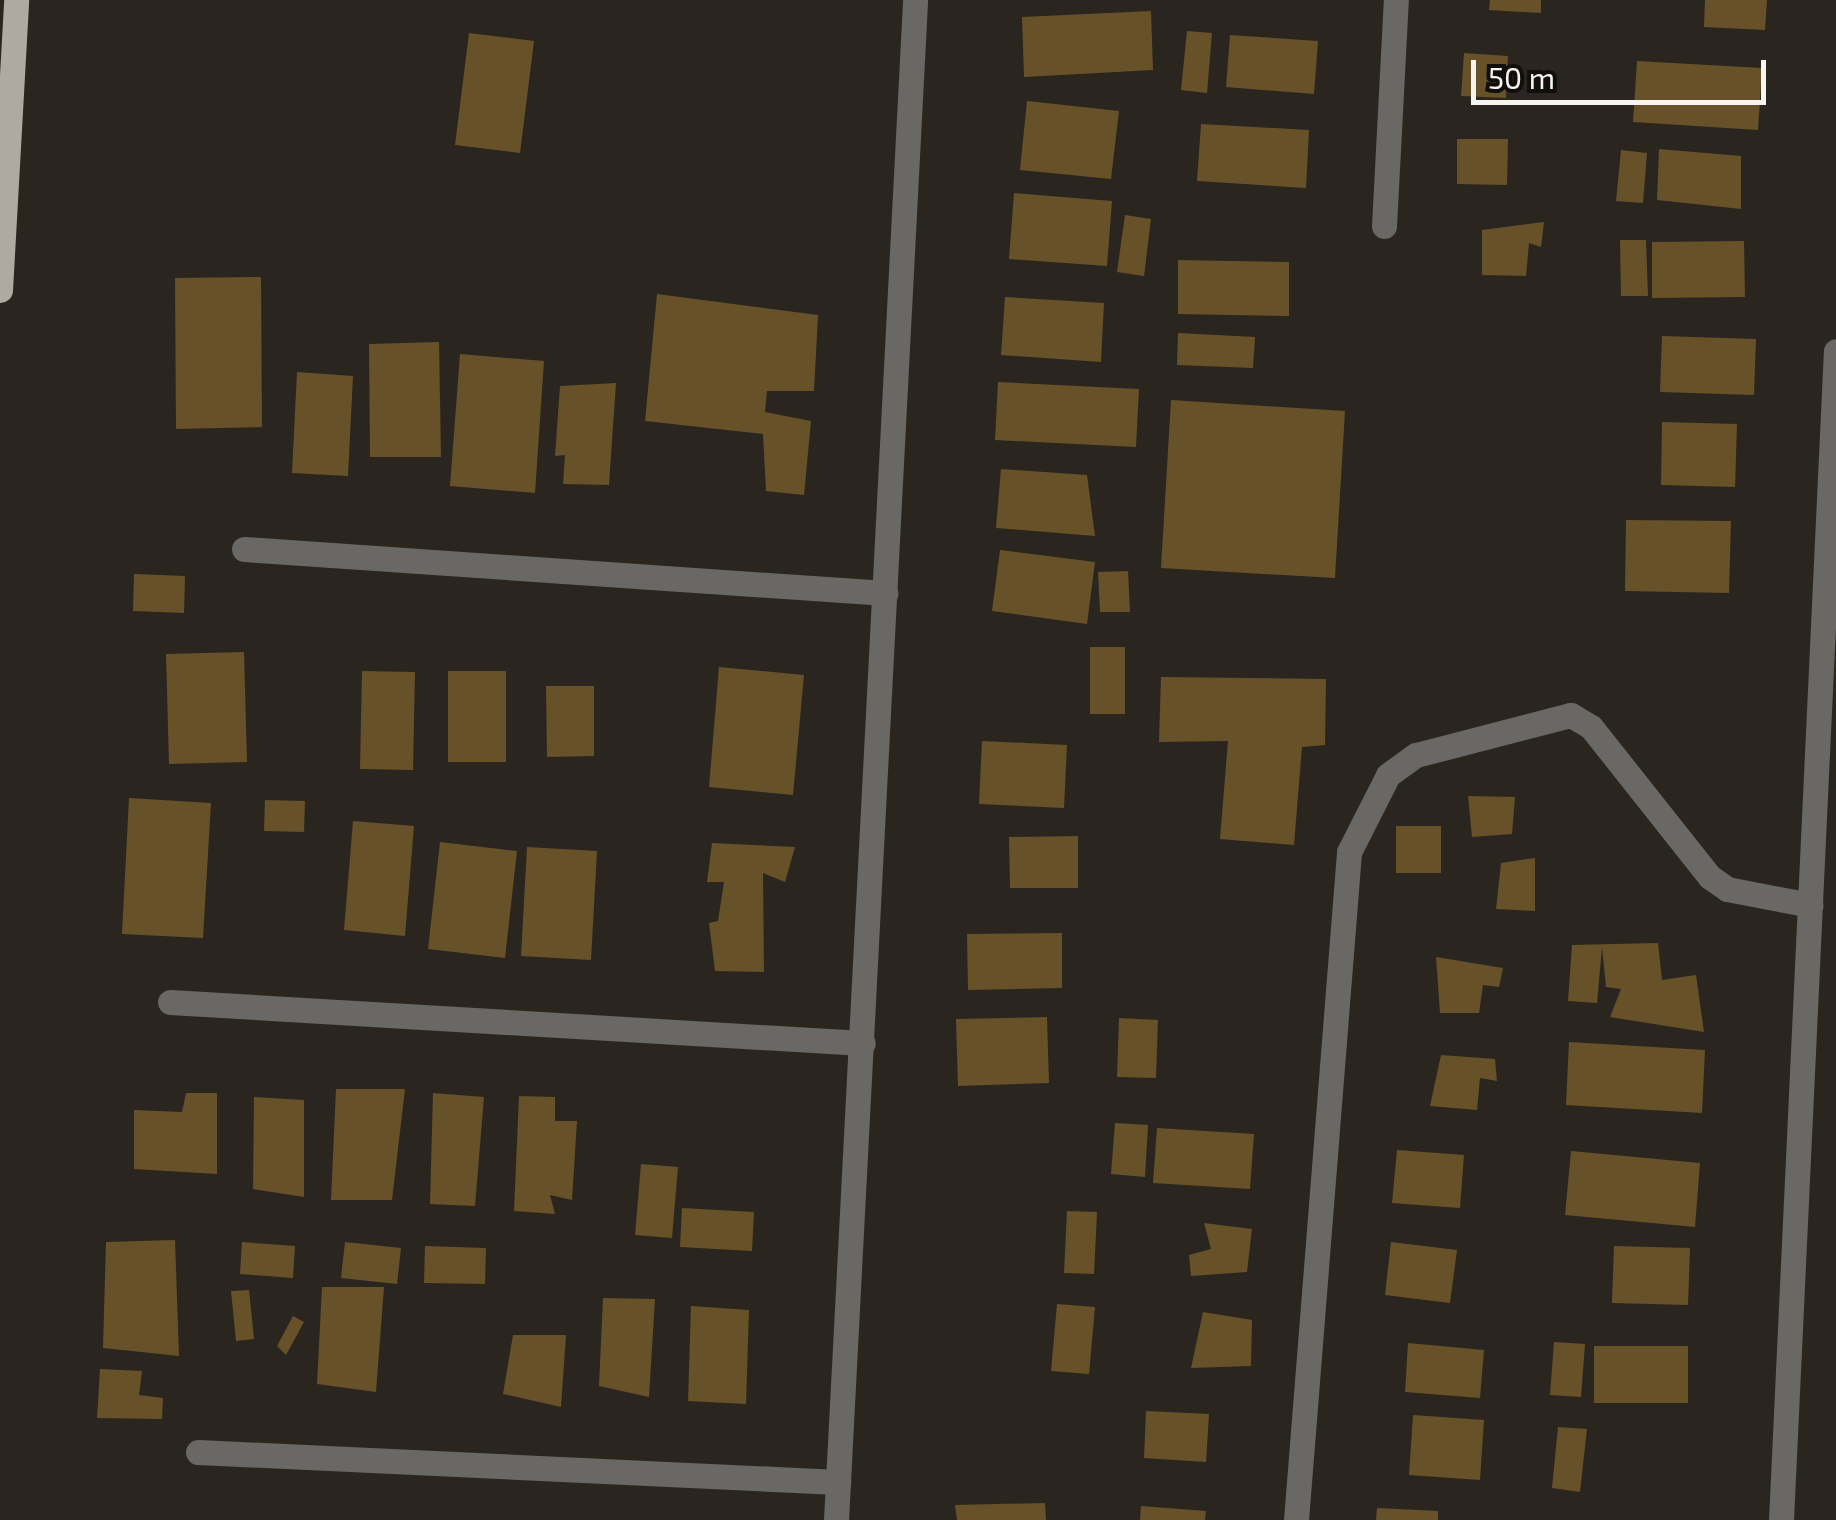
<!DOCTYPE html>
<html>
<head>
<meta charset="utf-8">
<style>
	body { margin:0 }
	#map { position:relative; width:1836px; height:1520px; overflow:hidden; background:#2a261f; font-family:"Exo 2",sans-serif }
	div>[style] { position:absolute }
	.building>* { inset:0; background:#675129 }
	.minor>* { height:25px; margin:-12.5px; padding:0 12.5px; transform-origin:12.5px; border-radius:12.5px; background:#6a6864 }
	.major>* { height:25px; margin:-12.5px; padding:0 12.5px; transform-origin:12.5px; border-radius:12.5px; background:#aeaaa2 }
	span { translate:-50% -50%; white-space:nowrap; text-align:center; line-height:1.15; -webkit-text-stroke:10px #110f0c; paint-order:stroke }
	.scale { position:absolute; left:1471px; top:60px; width:295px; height:45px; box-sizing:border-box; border:5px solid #f7f5f0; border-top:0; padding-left:12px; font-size:30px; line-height:35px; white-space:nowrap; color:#f7f5f0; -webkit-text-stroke:8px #110f0c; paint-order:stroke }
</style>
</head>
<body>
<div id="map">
	<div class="building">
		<i style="clip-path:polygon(1490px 0,1541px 0,1541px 13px,1489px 10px)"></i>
		<i style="clip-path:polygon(1705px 0,1767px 0,1765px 30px,1704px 27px)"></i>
		<i style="clip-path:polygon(1151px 11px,1153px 70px,1024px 77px,1022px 17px)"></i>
		<i style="clip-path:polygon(1187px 31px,1212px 33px,1207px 93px,1181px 90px)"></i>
		<i style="clip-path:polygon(469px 33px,534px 41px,520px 153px,455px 145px)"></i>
		<i style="clip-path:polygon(1230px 35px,1318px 41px,1314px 94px,1226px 87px)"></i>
		<i style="clip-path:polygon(1464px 53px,1508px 56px,1506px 98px,1461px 96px)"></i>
		<i style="clip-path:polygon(1637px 61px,1762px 68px,1758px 130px,1633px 122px)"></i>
		<i style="clip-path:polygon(1027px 101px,1119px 111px,1111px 179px,1020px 170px)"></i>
		<i style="clip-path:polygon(1201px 124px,1309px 130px,1306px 188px,1197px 181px)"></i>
		<i style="clip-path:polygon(1457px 139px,1508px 139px,1507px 185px,1457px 184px)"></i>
		<i style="clip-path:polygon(1659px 149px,1741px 156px,1741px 209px,1657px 200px)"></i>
		<i style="clip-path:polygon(1621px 150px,1647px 153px,1643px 203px,1616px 201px)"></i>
		<i style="clip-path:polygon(1014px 193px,1112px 201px,1107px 266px,1009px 259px)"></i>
		<i style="clip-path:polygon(1125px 215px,1151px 219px,1144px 276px,1117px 272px)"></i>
		<i style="clip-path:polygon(1544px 222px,1541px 247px,1529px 243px,1526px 276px,1482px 275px,1482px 230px)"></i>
		<i style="clip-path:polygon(1620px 240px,1646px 240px,1648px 296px,1621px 296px)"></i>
		<i style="clip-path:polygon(1744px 241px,1745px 297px,1652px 298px,1652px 242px)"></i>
		<i style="clip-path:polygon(1178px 260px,1289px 262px,1289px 316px,1178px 314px)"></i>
		<i style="clip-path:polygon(261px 277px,262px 427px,176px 429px,175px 278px)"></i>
		<i style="clip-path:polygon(657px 294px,818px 315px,814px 391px,767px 391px,765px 412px,811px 421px,804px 495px,766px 491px,763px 434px,645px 421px)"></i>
		<i style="clip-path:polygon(1005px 297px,1104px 303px,1101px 362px,1001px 355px)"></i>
		<i style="clip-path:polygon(1178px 333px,1255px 337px,1253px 368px,1177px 365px)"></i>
		<i style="clip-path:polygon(1662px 336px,1756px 339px,1754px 395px,1660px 392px)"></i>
		<i style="clip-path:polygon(439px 342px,441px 457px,370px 457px,369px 344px)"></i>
		<i style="clip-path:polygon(460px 354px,544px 361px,535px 493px,450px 486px)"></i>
		<i style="clip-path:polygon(297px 372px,353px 376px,348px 476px,292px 473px)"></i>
		<i style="clip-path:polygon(998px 382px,1139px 389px,1136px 447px,995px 440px)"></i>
		<i style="clip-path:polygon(616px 383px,609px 485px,563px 484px,565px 455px,555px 456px,560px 386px)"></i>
		<i style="clip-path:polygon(1171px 400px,1345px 411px,1335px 578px,1161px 568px)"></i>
		<i style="clip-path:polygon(1662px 422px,1737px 424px,1735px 487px,1661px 485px)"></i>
		<i style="clip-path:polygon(1001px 469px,1087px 475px,1095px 536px,996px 528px)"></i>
		<i style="clip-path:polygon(1626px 520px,1731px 521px,1729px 593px,1625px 591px)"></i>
		<i style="clip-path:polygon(1000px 550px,1095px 562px,1087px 624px,992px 611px)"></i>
		<i style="clip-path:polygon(1128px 571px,1130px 612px,1100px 612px,1098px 572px)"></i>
		<i style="clip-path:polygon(134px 574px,185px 576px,184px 613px,133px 611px)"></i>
		<i style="clip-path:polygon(1090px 647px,1125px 647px,1125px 714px,1090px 714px)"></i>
		<i style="clip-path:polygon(244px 652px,247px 762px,169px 764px,166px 654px)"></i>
		<i style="clip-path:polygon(719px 667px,804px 675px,793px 795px,709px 787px)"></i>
		<i style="clip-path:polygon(362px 671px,415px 672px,413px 770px,360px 769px)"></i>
		<i style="clip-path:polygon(448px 671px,506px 671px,506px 762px,448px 762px)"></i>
		<i style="clip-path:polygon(1161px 677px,1326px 679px,1325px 745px,1302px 747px,1294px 845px,1220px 839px,1228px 741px,1159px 742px)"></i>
		<i style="clip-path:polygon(546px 686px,594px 686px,594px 756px,547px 757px)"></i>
		<i style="clip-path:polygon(982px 741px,1067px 745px,1064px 808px,979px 804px)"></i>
		<i style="clip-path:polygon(1468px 796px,1515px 797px,1512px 834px,1472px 837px)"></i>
		<i style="clip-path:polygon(129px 798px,211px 803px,203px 938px,122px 934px)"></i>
		<i style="clip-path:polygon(265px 800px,305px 801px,304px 832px,264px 831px)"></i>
		<i style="clip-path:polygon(353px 821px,414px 826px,405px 936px,344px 930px)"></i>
		<i style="clip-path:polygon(1396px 826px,1441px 826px,1441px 873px,1396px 873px)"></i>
		<i style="clip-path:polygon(1078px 836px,1078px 888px,1010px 888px,1009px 837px)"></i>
		<i style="clip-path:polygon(440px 842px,517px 851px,505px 958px,428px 949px)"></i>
		<i style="clip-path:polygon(712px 843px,795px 847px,785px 882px,763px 873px,764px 972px,715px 971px,709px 923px,718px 921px,724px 882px,707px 882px)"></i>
		<i style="clip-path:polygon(527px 847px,597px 851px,591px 960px,521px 956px)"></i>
		<i style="clip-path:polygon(1535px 858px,1535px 911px,1496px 909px,1501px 863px)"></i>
		<i style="clip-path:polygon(1062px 933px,1062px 988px,968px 990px,967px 934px)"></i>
		<i style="clip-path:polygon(1658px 943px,1662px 980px,1696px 975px,1704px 1032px,1610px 1017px,1621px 989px,1606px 987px,1602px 947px,1597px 1003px,1568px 1001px,1572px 945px)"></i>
		<i style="clip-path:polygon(1436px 957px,1503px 968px,1499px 987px,1483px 985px,1479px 1013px,1440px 1013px)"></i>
		<i style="clip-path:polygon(1047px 1017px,1049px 1083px,958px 1086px,956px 1019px)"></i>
		<i style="clip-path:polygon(1119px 1018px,1158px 1020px,1156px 1078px,1117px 1077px)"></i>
		<i style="clip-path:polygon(1569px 1042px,1705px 1050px,1702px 1113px,1566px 1105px)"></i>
		<i style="clip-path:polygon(1441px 1055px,1495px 1059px,1497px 1081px,1480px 1078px,1477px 1110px,1430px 1106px)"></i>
		<i style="clip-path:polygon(336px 1089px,405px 1089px,392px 1200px,331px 1200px)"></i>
		<i style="clip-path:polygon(186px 1093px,217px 1093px,217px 1174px,134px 1169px,134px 1110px,182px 1112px)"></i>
		<i style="clip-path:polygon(433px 1093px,484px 1097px,475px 1206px,430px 1204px)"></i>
		<i style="clip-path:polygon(519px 1096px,555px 1097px,555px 1121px,577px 1121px,572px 1200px,550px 1195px,555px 1214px,514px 1211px)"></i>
		<i style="clip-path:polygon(254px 1097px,304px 1100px,304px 1197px,253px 1189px)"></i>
		<i style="clip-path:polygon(1115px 1123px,1148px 1125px,1145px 1177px,1111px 1174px)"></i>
		<i style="clip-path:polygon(1157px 1128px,1254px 1134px,1250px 1189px,1153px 1183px)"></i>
		<i style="clip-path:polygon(1397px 1150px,1464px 1155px,1460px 1208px,1392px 1203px)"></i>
		<i style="clip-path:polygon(1571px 1151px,1700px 1163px,1695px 1227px,1565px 1215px)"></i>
		<i style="clip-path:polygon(641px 1164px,678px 1167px,672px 1238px,635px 1235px)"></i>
		<i style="clip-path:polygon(682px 1208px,754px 1212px,752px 1251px,680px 1247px)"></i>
		<i style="clip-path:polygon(1067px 1211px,1097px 1212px,1094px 1274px,1064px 1273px)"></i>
		<i style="clip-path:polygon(1204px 1223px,1252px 1229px,1247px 1272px,1191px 1276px,1189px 1255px,1211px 1249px)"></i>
		<i style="clip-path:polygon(175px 1240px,179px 1356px,103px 1348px,106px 1242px)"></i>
		<i style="clip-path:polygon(242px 1242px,295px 1246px,293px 1278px,240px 1274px)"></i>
		<i style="clip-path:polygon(345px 1242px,401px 1248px,397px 1284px,341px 1278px)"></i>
		<i style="clip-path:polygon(1391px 1242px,1457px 1250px,1450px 1303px,1385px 1295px)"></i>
		<i style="clip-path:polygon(425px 1246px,486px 1248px,485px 1284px,424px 1283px)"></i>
		<i style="clip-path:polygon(1614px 1246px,1690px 1248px,1688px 1305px,1612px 1303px)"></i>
		<i style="clip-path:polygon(322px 1287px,384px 1287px,376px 1392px,317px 1384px)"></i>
		<i style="clip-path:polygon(249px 1290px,254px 1339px,236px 1341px,231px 1291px)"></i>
		<i style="clip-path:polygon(603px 1298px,655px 1299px,649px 1397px,599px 1386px)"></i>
		<i style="clip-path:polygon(1057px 1304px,1095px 1307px,1089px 1374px,1051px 1371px)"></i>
		<i style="clip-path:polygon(691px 1306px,749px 1310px,746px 1404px,688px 1401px)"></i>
		<i style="clip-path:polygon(1203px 1312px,1252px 1320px,1251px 1366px,1191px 1368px)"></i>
		<i style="clip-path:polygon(293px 1316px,304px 1322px,286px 1355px,277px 1346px)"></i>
		<i style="clip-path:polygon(513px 1335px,566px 1335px,561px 1407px,503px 1394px)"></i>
		<i style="clip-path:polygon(1554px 1342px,1585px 1344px,1581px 1397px,1550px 1395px)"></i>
		<i style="clip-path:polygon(1408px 1343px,1484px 1350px,1480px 1398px,1405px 1392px)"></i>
		<i style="clip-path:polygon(1594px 1346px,1688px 1346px,1688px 1403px,1594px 1403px)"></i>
		<i style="clip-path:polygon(100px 1369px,142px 1371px,139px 1395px,163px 1398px,162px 1419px,97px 1418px)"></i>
		<i style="clip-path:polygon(1146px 1411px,1209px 1414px,1206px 1462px,1144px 1458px)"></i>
		<i style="clip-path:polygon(1413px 1415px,1484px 1420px,1480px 1480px,1409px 1475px)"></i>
		<i style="clip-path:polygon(1558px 1427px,1587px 1429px,1580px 1492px,1552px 1488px)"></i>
		<i style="clip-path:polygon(1045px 1503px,1046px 1520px,957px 1520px,955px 1505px)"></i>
		<i style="clip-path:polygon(1141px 1506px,1206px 1511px,1205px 1520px,1140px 1520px)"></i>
		<i style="clip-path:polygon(1377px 1508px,1438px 1511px,1438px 1520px,1376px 1520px)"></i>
	</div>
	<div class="minor">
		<i style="left:1384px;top:226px;width:226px;rotate:-87deg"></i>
		<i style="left:244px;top:549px;width:643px;rotate:3.93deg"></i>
		<i style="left:170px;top:1002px;width:694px;rotate:3.39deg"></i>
		<i style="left:198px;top:1452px;width:641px;rotate:2.68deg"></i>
		<i style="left:836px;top:1520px;width:1522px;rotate:-87.02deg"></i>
		<i style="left:1296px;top:1520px;width:670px;rotate:-85.46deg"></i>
		<i style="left:1349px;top:852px;width:86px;rotate:-63.1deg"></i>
		<i style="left:1388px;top:775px;width:34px;rotate:-36deg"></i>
		<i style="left:1416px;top:755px;width:160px;rotate:-14.5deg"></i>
		<i style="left:1571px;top:715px;width:23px;rotate:31deg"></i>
		<i style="left:1591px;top:727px;width:191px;rotate:51.6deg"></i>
		<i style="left:1710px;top:877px;width:21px;rotate:35deg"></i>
		<i style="left:1727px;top:889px;width:85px;rotate:10.9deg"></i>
		<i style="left:1781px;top:1520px;width:1170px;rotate:-87.31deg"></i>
	</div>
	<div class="major">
		<i style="left:0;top:290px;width:290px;rotate:-86.8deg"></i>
	</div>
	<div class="scale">50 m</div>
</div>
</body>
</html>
